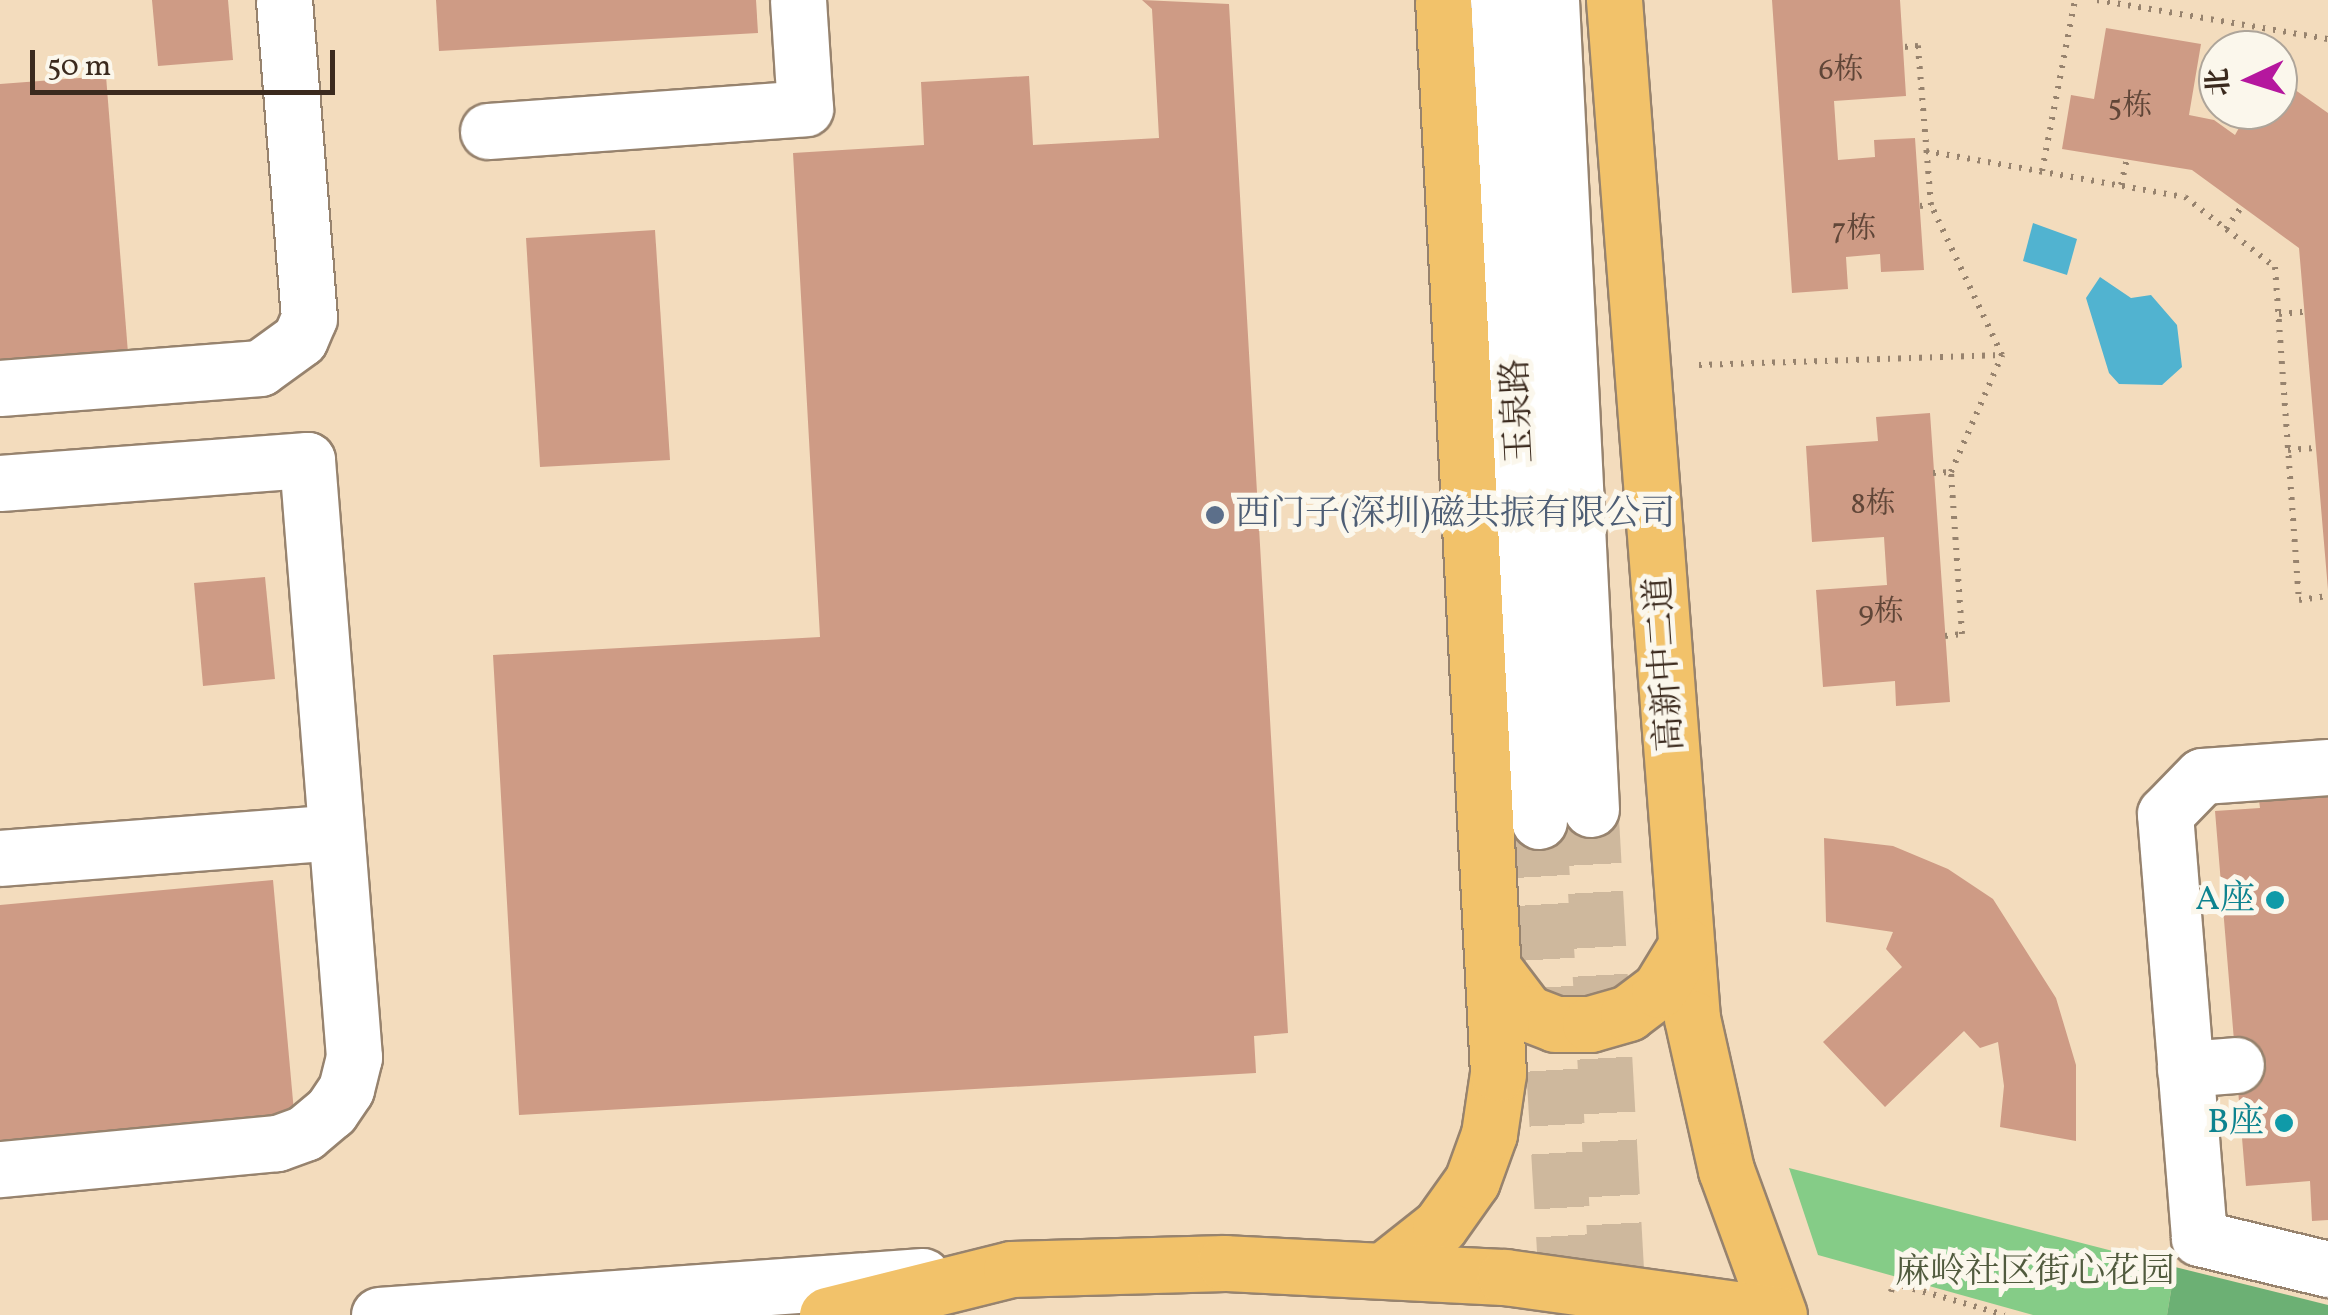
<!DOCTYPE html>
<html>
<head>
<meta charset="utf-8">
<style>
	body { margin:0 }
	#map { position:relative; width:2328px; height:1315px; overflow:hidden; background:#f3dcbd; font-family:Vollkorn,"Noto Serif SC",serif }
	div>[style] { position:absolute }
	.green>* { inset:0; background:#85cc87 }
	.forest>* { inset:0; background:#6cb074 }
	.water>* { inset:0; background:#51b3d0 }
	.building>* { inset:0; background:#ce9b85 }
	.minor-tunnel>* { height:55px; margin-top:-27.5px; transform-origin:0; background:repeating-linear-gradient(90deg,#ceb89d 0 55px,transparent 0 83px) }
	.path>* { height:6px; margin-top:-3px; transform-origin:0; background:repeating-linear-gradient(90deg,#97836e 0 2.5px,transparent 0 10.5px) }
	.roads { filter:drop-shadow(2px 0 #97836e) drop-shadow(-2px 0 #97836e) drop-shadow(0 2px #97836e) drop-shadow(0 -2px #97836e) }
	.minor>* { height:55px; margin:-27.5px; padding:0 27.5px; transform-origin:27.5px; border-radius:27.5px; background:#fff }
	.major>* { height:55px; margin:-27.5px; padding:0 27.5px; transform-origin:27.5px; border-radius:27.5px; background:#f2c26a }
	.dots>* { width:28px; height:28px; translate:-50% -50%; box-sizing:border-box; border:5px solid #fbf7ec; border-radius:50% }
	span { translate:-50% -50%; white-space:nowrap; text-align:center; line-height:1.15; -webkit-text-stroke:10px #fbf7ec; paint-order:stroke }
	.number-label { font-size:30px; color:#604638 }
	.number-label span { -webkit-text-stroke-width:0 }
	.street-label { font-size:35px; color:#3b2a1e }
	.service-label { font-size:35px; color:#4e5e75 }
	.left { translate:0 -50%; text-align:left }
	.culture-label { font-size:35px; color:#0d838f }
	.right { translate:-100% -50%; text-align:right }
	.park-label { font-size:35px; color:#515b3e }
	.north { position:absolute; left:2198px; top:30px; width:100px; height:100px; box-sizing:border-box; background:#fbf7ec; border:2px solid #aea59a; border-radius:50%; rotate:266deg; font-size:28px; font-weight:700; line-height:40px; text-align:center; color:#3b2a1e }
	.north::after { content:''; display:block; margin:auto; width:35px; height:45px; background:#b5179e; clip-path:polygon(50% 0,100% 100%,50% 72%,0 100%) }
	.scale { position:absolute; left:30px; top:50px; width:305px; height:45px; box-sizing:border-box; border:5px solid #3b2a1e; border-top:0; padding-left:12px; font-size:30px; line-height:35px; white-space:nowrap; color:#3b2a1e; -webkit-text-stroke:8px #fbf7ec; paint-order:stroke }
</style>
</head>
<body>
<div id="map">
	<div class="green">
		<i style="clip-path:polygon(1789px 1168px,2175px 1267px,2167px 1315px,2033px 1315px,1818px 1255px)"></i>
	</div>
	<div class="forest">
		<i style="clip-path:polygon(2175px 1267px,2328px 1305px,2328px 1315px,2167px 1315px)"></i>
	</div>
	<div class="water">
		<i style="clip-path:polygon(2033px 223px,2077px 239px,2067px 275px,2023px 261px)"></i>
		<i style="clip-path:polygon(2100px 277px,2131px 298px,2151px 295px,2177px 325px,2182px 367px,2162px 385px,2119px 384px,2109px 373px,2086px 298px)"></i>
	</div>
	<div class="building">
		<i style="clip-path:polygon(152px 0,228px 0,233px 60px,158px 66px)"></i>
		<i style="clip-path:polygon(436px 0,756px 0,758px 33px,439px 51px)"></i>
		<i style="clip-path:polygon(1142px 0,1229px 4px,1288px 1033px,1254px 1036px,1256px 1073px,519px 1115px,493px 655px,820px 637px,793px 153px,924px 145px,921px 82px,1029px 76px,1033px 145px,1159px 138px,1152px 9px)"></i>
		<i style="clip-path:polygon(1772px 0,1900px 0,1906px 96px,1834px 101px,1838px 160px,1875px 157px,1874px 140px,1915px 138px,1924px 270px,1881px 272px,1880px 254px,1846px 257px,1848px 289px,1792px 293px)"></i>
		<i style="clip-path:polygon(2106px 28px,2201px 44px,2189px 115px,2214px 120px,2235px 135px,2249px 110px,2278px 110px,2278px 78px,2328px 113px,2328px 590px,2299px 248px,2192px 170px,2062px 149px,2071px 95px,2094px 99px)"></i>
		<i style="clip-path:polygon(106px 76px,128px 353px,0 363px,0 84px)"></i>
		<i style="clip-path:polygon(655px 230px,670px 460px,540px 467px,526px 238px)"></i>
		<i style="clip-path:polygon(1930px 413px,1950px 702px,1896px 706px,1895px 681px,1823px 687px,1816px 590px,1887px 585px,1884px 537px,1812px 542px,1806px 446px,1878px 441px,1876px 417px)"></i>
		<i style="clip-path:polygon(265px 577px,275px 679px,203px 686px,194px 583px)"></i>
		<i style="clip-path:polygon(2328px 778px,2328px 1220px,2312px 1221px,2310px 1181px,2246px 1186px,2215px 811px,2260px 808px,2257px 783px)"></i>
		<i style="clip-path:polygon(1824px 838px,1893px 846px,1948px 869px,1993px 899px,2056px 998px,2076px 1065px,2076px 1141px,2000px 1127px,2004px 1086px,1998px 1042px,1980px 1048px,1964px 1031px,1885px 1107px,1823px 1042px,1902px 967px,1886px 949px,1893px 932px,1826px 922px)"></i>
		<i style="clip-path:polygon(273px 880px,295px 1123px,0 1150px,0 905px)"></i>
	</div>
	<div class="minor-tunnel">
		<i style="left:1591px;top:809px;width:507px;rotate:86.83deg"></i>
		<i style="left:1539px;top:821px;width:495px;rotate:86.6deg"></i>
	</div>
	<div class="path">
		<i style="left:2097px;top:0;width:234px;rotate:9.6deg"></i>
		<i style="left:1926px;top:151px;width:263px;rotate:10.1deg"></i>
		<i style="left:2185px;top:197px;width:114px;rotate:37.9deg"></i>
		<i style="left:2275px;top:267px;width:334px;rotate:85.9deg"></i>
		<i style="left:2299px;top:600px;width:27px;rotate:-8deg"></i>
		<i style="left:2042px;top:171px;width:174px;rotate:-79.1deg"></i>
		<i style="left:2121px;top:185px;width:26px;rotate:-77deg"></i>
		<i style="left:1920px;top:206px;width:11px;rotate:-5deg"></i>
		<i style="left:2226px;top:229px;width:28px;rotate:-55deg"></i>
		<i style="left:2279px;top:314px;width:25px;rotate:-5deg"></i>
		<i style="left:1699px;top:365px;width:303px;rotate:-1.9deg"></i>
		<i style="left:2002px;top:355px;width:166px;rotate:-115.3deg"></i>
		<i style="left:1931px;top:205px;width:160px;rotate:-94.7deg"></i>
		<i style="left:1918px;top:46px;width:15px;rotate:176deg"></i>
		<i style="left:2288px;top:450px;width:27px;rotate:-4deg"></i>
		<i style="left:1933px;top:473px;width:18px;rotate:-3deg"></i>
		<i style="left:1945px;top:636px;width:17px;rotate:-7deg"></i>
		<i style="left:1962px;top:634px;width:162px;rotate:-93.9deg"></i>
		<i style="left:1951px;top:472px;width:128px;rotate:-66.4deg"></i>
		<i style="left:1891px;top:1292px;width:9px;rotate:-77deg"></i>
		<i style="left:1893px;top:1283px;width:116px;rotate:15.9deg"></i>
	</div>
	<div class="roads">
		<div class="minor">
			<i style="left:1498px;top:0;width:822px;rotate:87.14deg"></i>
			<i style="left:1551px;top:0;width:810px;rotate:87.17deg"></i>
			<i style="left:488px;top:131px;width:318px;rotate:-4.1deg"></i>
			<i style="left:805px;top:108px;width:108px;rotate:-93.7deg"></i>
			<i style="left:0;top:388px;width:261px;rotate:-4.4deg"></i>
			<i style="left:260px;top:368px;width:49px;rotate:-35.9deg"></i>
			<i style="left:300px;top:339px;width:23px;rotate:-67deg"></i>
			<i style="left:309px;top:318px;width:319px;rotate:-94.5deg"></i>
			<i style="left:0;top:483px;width:308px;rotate:-4.3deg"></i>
			<i style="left:307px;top:460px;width:599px;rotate:85.5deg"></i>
			<i style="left:354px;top:1057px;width:33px;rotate:104deg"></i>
			<i style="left:346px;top:1089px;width:27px;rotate:124deg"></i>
			<i style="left:331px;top:1111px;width:34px;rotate:140deg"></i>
			<i style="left:305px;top:1133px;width:30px;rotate:160deg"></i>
			<i style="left:277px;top:1143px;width:278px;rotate:174.6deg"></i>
			<i style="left:2328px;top:767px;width:126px;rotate:175.9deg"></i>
			<i style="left:2202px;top:776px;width:53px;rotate:134.2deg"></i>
			<i style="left:2165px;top:814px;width:425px;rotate:85.4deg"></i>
			<i style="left:2199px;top:1238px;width:133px;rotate:13.5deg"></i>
			<i style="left:0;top:858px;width:336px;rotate:-4.4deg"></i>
			<i style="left:2185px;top:1069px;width:51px;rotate:-4.5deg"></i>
			<i style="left:379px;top:1315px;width:545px;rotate:-4.1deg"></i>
		</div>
		<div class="major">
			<i style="left:1614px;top:0;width:1021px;rotate:85.62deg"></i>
			<i style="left:1692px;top:1018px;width:156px;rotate:77.4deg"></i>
			<i style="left:1726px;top:1170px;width:154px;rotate:69.9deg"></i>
			<i style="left:1495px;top:971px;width:53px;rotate:52.7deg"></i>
			<i style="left:1527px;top:1013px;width:30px;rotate:21deg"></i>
			<i style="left:1555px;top:1024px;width:35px"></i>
			<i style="left:1590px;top:1024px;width:40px;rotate:-16deg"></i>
			<i style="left:1628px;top:1013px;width:39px;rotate:-37deg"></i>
			<i style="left:1659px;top:990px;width:52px;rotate:-58.5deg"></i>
			<i style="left:1388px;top:1267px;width:66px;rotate:-38.3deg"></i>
			<i style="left:1440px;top:1226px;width:55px;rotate:-54.6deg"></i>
			<i style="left:1472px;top:1181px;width:50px;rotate:-70.1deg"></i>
			<i style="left:1489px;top:1134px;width:62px;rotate:-81.6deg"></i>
			<i style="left:1498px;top:1073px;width:1074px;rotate:-92.93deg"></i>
			<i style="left:827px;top:1315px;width:190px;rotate:-14deg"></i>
			<i style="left:1011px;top:1269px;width:214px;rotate:-1.6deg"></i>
			<i style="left:1225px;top:1263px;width:280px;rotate:2.9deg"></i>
			<i style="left:1505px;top:1277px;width:276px;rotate:7.9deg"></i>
		</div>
	</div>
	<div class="dots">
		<i style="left:1215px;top:515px;background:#5c6f8a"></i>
		<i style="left:2275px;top:900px;background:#0f9aa8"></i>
		<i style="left:2284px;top:1123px;background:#0f9aa8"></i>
	</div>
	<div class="number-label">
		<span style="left:1841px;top:71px">6栋</span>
		<span style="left:2130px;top:107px">5栋</span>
		<span style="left:1854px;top:230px">7栋</span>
		<span style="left:1873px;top:505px">8栋</span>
		<span style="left:1881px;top:613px">9栋</span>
	</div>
	<div class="street-label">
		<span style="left:1519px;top:411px;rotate:-93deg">玉泉路</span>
		<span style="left:1666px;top:664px;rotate:-94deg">高新中二道</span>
	</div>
	<div class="service-label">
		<span class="left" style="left:1235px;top:515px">西门子(深圳)磁共振有限公司</span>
	</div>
	<div class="culture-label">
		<span class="right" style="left:2255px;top:900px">A座</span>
		<span class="right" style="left:2264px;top:1123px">B座</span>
	</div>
	<div class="park-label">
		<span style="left:2035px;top:1273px">麻岭社区街心花园</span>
	</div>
	<div class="north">北</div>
	<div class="scale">50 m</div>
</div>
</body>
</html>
